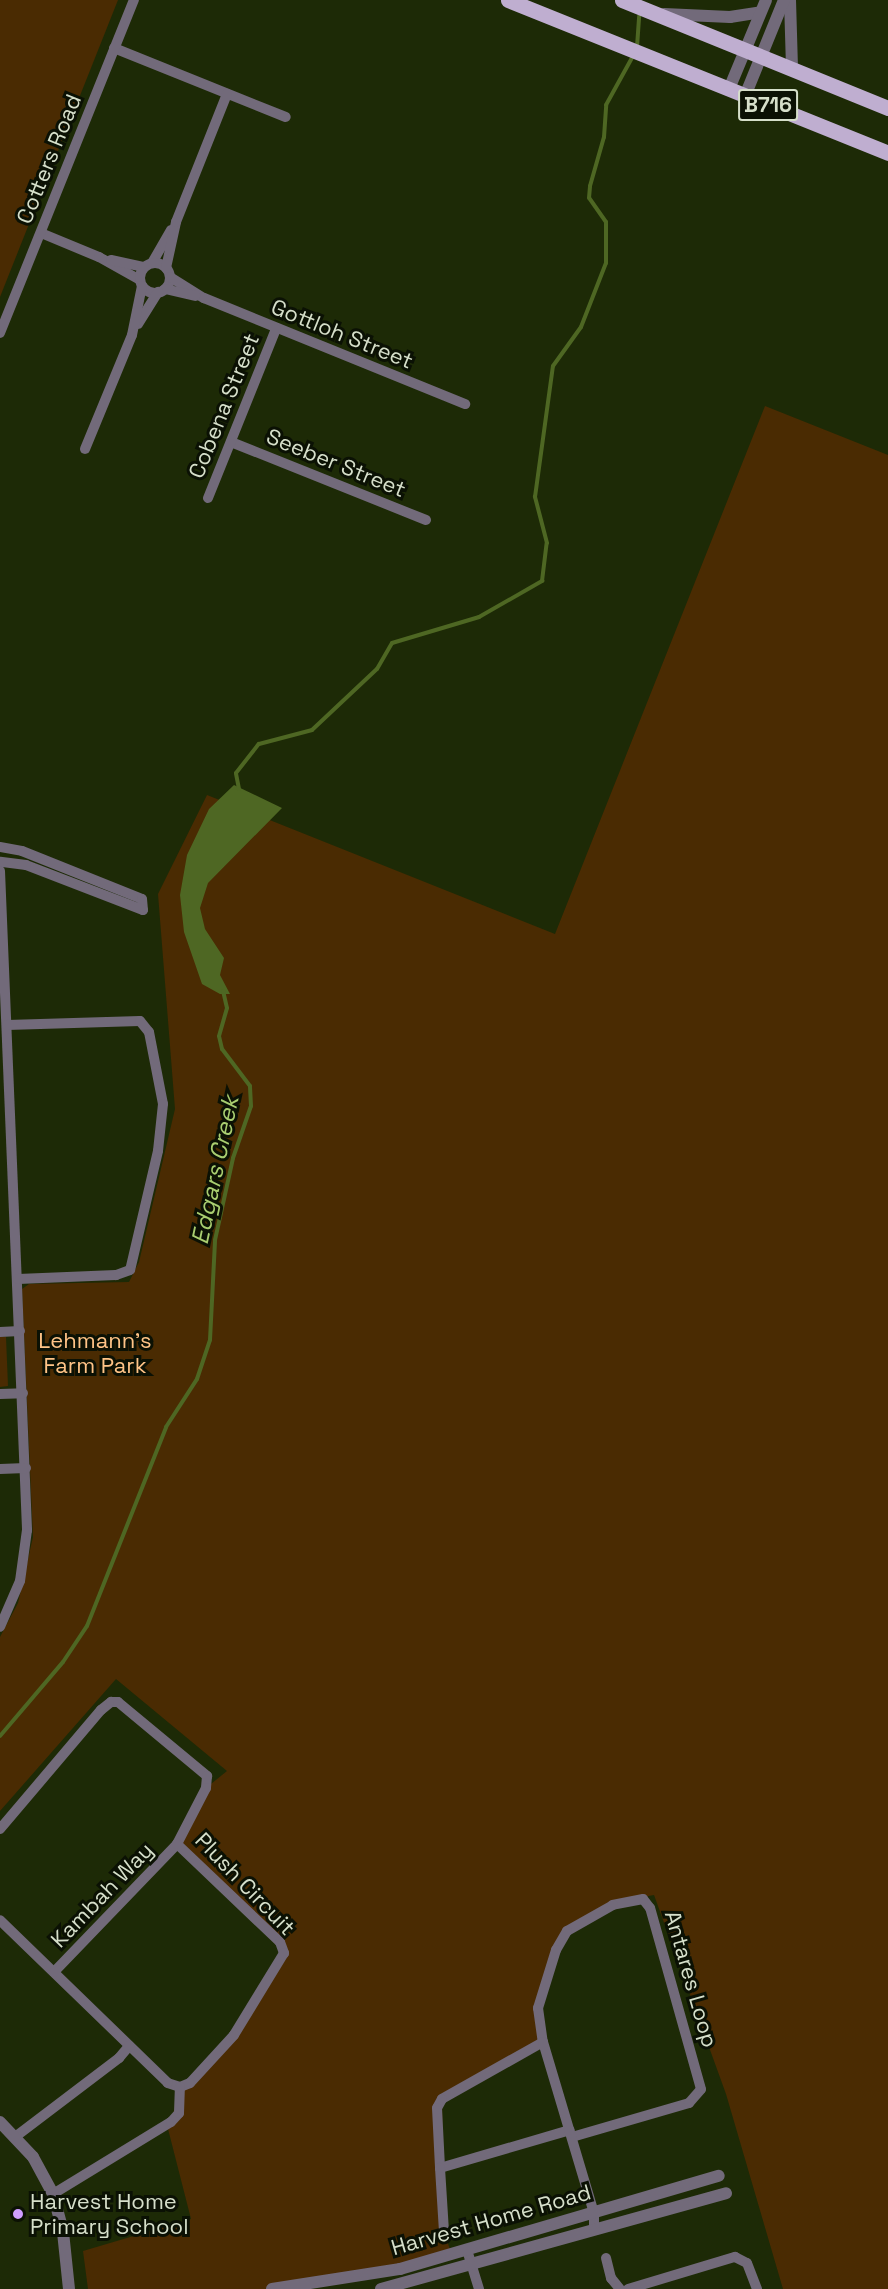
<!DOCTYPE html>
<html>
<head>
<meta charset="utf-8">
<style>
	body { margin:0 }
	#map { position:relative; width:888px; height:2289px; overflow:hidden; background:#1d2a06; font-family:"Space Grotesk",sans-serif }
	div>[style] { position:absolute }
	.green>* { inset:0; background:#4a2b02 }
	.water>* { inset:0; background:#4e6723 }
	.stream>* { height:4px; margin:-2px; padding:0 2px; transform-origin:2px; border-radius:2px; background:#4e6723 }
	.minor>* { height:10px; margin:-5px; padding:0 5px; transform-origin:5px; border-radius:5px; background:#726a7a }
	.minor>.ring { margin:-5px; padding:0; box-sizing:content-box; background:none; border:10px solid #726a7a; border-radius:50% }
	.tertiary>* { height:12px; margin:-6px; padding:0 6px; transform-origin:6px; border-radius:6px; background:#726a7a }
	.primary>* { height:15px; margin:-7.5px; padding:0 7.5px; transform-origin:7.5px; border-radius:7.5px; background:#bfaed0 }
	.dots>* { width:16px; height:16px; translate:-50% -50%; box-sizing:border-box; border:3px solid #0b1104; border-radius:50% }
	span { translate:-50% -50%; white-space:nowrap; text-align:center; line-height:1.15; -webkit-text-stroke:6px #0b1104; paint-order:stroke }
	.shield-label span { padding:2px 4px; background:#0b1104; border:2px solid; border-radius:4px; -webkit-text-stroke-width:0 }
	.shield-label { font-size:21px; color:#d6dfca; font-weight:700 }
	.street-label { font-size:22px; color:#d6dfca }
	.park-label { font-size:22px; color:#ffc487 }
	.poi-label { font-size:22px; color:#d6dfca }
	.left { translate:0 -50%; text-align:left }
	.water-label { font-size:24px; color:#a9ce70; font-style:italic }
</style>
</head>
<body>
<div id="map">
	<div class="green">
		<i style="clip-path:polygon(0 0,118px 0,0 297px)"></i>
		<i style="clip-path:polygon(765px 406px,888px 455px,888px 2289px,783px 2289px,726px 2094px,654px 1895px,638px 1898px,567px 1931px,540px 1996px,543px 2042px,442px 2099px,444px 2232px,452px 2255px,272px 2289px,88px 2289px,83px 2251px,191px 2219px,167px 2125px,171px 2122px,180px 2087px,224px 2047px,284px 1953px,177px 1844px,206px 1788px,227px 1771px,116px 1679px,0 1811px,0 1637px,18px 1603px,33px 1537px,22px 1289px,29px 1284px,129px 1282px,139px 1262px,175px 1109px,158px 894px,207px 795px,555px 934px)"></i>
		<i style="clip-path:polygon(0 1337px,6px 1337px,8px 1386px,0 1387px)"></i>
	</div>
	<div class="water">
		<i style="clip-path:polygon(234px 785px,282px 808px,208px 883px,200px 908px,205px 929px,224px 958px,220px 975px,230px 994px,220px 994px,202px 984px,184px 932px,180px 895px,187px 855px,209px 809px)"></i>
	</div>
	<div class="stream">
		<i style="left:637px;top:47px;width:31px;rotate:-86deg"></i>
		<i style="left:239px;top:789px;width:16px;rotate:-101deg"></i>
		<i style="left:236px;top:773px;width:37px;rotate:-52deg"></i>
		<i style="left:259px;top:744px;width:55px;rotate:-14.8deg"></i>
		<i style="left:312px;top:730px;width:89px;rotate:-43.2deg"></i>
		<i style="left:377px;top:669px;width:30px;rotate:-60deg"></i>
		<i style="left:392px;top:643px;width:91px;rotate:-16.6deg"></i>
		<i style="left:479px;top:617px;width:73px;rotate:-29.7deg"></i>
		<i style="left:542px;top:581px;width:38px;rotate:-83deg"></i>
		<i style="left:547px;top:543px;width:48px;rotate:-104.6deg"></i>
		<i style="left:535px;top:497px;width:132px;rotate:-82.2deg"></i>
		<i style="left:553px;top:366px;width:48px;rotate:-54.3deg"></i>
		<i style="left:581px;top:327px;width:69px;rotate:-68.7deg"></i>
		<i style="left:606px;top:263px;width:41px;rotate:-90deg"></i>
		<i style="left:606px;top:222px;width:29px;rotate:-125deg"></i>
		<i style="left:589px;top:198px;width:12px;rotate:-85deg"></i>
		<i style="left:590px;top:186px;width:51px;rotate:-74.1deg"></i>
		<i style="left:604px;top:137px;width:32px;rotate:-86deg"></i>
		<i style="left:606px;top:105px;width:58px;rotate:-61.2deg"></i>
		<i style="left:0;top:1736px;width:97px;rotate:-49.6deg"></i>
		<i style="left:63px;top:1662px;width:43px;rotate:-56.3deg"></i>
		<i style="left:87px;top:1626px;width:214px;rotate:-68.3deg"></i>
		<i style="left:166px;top:1427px;width:57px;rotate:-57.1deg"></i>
		<i style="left:197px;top:1379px;width:41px;rotate:-71.6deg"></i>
		<i style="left:210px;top:1340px;width:100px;rotate:-87.1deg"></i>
		<i style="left:215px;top:1240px;width:84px;rotate:-77.6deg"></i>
		<i style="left:233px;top:1158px;width:55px;rotate:-70.9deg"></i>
		<i style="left:251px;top:1106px;width:20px;rotate:-93deg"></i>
		<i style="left:250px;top:1086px;width:46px;rotate:-127.1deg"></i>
		<i style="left:222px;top:1049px;width:13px;rotate:-103deg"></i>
		<i style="left:219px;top:1036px;width:29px;rotate:-74deg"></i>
		<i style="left:227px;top:1008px;width:17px;rotate:-103deg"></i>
	</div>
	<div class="minor">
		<i style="left:114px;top:48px;width:185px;rotate:21.9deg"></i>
		<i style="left:41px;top:233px;width:63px;rotate:22.5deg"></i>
		<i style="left:99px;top:257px;width:47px;rotate:29.3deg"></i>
		<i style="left:111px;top:260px;width:34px;rotate:12deg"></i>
		<i style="left:152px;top:263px;width:38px;rotate:-60deg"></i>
		<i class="ring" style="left:140px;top:263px;width:20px;height:20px"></i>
		<i style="left:166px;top:268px;width:47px;rotate:-77.7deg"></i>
		<i style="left:176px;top:222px;width:138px;rotate:-68.3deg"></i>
		<i style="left:170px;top:277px;width:40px;rotate:32deg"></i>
		<i style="left:204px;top:298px;width:282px;rotate:22.1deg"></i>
		<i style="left:165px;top:289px;width:31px;rotate:13deg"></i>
		<i style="left:138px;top:324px;width:38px;rotate:-58deg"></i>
		<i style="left:0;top:333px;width:359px;rotate:-68.1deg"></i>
		<i style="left:231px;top:442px;width:210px;rotate:21.8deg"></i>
		<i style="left:85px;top:449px;width:123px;rotate:-67.6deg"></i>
		<i style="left:132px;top:335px;width:50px;rotate:-78.5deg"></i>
		<i style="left:208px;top:498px;width:182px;rotate:-68.1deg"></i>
		<i style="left:0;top:847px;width:22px;rotate:10deg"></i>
		<i style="left:22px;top:851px;width:129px;rotate:21.8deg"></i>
		<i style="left:142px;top:899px;width:11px;rotate:85deg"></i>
		<i style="left:143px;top:910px;width:125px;rotate:-159deg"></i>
		<i style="left:26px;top:865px;width:26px;rotate:-173deg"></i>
		<i style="left:0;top:871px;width:660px;rotate:87.65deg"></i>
		<i style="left:27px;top:1530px;width:51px;rotate:97.8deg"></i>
		<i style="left:20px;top:1581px;width:50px;rotate:113.5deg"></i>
		<i style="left:7px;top:1025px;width:133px;rotate:-1.7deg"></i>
		<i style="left:140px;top:1021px;width:14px;rotate:51deg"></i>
		<i style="left:149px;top:1032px;width:73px;rotate:79deg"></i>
		<i style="left:163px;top:1104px;width:47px;rotate:96.1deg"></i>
		<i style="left:158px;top:1151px;width:122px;rotate:103.2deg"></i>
		<i style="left:130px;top:1270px;width:15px;rotate:160deg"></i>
		<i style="left:116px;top:1275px;width:98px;rotate:177.7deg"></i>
		<i style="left:0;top:1332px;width:20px;rotate:-3deg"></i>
		<i style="left:0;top:1394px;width:23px;rotate:-2deg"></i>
		<i style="left:0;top:1469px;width:26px;rotate:-2deg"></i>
		<i style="left:0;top:1829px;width:156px;rotate:-49.7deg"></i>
		<i style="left:101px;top:1710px;width:13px;rotate:-39deg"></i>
		<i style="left:111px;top:1702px;width:7px"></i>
		<i style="left:118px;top:1702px;width:116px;rotate:39.7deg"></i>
		<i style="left:207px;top:1776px;width:12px;rotate:95deg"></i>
		<i style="left:206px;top:1788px;width:63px;rotate:117.4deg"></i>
		<i style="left:177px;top:1844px;width:142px;rotate:43.6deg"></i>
		<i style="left:280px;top:1942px;width:12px;rotate:70deg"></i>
		<i style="left:284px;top:1953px;width:96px;rotate:121.4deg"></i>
		<i style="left:234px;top:2035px;width:65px;rotate:132.5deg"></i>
		<i style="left:190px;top:2083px;width:11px;rotate:158deg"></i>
		<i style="left:180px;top:2087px;width:13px;rotate:-162deg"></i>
		<i style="left:168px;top:2083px;width:234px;rotate:-135.9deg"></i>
		<i style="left:54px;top:1972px;width:178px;rotate:-46.1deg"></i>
		<i style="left:543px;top:2042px;width:116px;rotate:150.6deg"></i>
		<i style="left:442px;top:2099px;width:10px;rotate:119deg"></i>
		<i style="left:437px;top:2108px;width:60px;rotate:87.1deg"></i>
		<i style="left:440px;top:2168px;width:135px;rotate:-16.3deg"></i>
		<i style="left:15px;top:2137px;width:131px;rotate:-37.2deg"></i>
		<i style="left:119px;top:2058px;width:16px;rotate:-50deg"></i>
		<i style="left:572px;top:2137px;width:122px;rotate:-16.2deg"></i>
		<i style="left:689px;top:2103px;width:18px;rotate:-49deg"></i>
		<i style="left:701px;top:2089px;width:188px;rotate:-105.7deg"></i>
		<i style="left:650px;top:1908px;width:11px;rotate:-128deg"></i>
		<i style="left:643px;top:1899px;width:31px;rotate:169deg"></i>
		<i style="left:613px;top:1905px;width:53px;rotate:150.5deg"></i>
		<i style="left:567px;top:1931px;width:22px;rotate:120deg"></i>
		<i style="left:556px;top:1950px;width:61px;rotate:107.2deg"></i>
		<i style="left:538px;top:2008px;width:34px;rotate:82deg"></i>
		<i style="left:543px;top:2042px;width:178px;rotate:73.4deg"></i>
		<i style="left:594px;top:2213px;width:17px;rotate:90deg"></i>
		<i style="left:440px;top:2168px;width:64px;rotate:86.4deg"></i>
		<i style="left:53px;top:2194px;width:138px;rotate:-31.4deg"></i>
		<i style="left:171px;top:2122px;width:12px;rotate:-48deg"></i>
		<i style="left:179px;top:2113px;width:26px;rotate:-88deg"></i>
		<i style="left:467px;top:2250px;width:41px;rotate:72.9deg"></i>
		<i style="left:606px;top:2258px;width:21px;rotate:76deg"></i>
		<i style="left:611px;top:2278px;width:14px;rotate:51deg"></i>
		<i style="left:628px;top:2289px;width:112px;rotate:-16.7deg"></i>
		<i style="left:735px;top:2257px;width:13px;rotate:27deg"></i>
		<i style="left:747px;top:2263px;width:28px;rotate:69deg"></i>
	</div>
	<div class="tertiary">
		<i style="left:790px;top:0;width:69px;rotate:88.3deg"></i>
		<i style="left:664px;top:14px;width:66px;rotate:2.6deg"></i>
		<i style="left:730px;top:17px;width:30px;rotate:-9deg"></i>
		<i style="left:729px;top:89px;width:96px;rotate:-67.4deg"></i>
		<i style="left:745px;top:96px;width:104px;rotate:-67.9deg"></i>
		<i style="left:0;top:2122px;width:48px;rotate:46.7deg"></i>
		<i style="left:33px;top:2157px;width:42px;rotate:61.6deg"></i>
		<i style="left:53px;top:2194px;width:39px;rotate:75deg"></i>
		<i style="left:63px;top:2232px;width:57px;rotate:84deg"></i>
		<i style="left:272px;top:2289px;width:130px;rotate:-8.9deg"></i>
		<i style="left:400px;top:2269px;width:332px;rotate:-16.3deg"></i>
		<i style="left:381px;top:2289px;width:358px;rotate:-15.5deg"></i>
	</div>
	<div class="primary">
		<i style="left:508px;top:0;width:410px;rotate:21.9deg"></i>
		<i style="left:622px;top:0;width:287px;rotate:22.1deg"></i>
	</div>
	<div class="dots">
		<i style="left:18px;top:2214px;background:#cf9dff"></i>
	</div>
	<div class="shield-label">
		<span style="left:768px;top:105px">B716</span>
	</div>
	<div class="street-label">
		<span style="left:49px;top:159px;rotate:-68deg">Cotters Road</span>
		<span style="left:342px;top:334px;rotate:22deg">Gottloh Street</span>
		<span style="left:224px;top:406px;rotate:-68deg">Cobena Street</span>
		<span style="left:336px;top:463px;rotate:22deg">Seeber Street</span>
		<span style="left:245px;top:1884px;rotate:46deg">Plush Circuit</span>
		<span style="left:102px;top:1895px;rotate:-46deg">Kambah Way</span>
		<span style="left:691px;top:1979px;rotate:74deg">Antares Loop</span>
		<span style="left:491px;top:2220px;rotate:-16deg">Harvest Home Road</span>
	</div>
	<div class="park-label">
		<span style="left:95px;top:1353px">Lehmann’s<br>Farm Park</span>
	</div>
	<div class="poi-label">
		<span class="left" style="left:30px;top:2214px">Harvest Home<br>Primary School</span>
	</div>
	<div class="water-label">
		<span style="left:215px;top:1170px;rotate:-78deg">Edgars Creek</span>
	</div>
</div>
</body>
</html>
